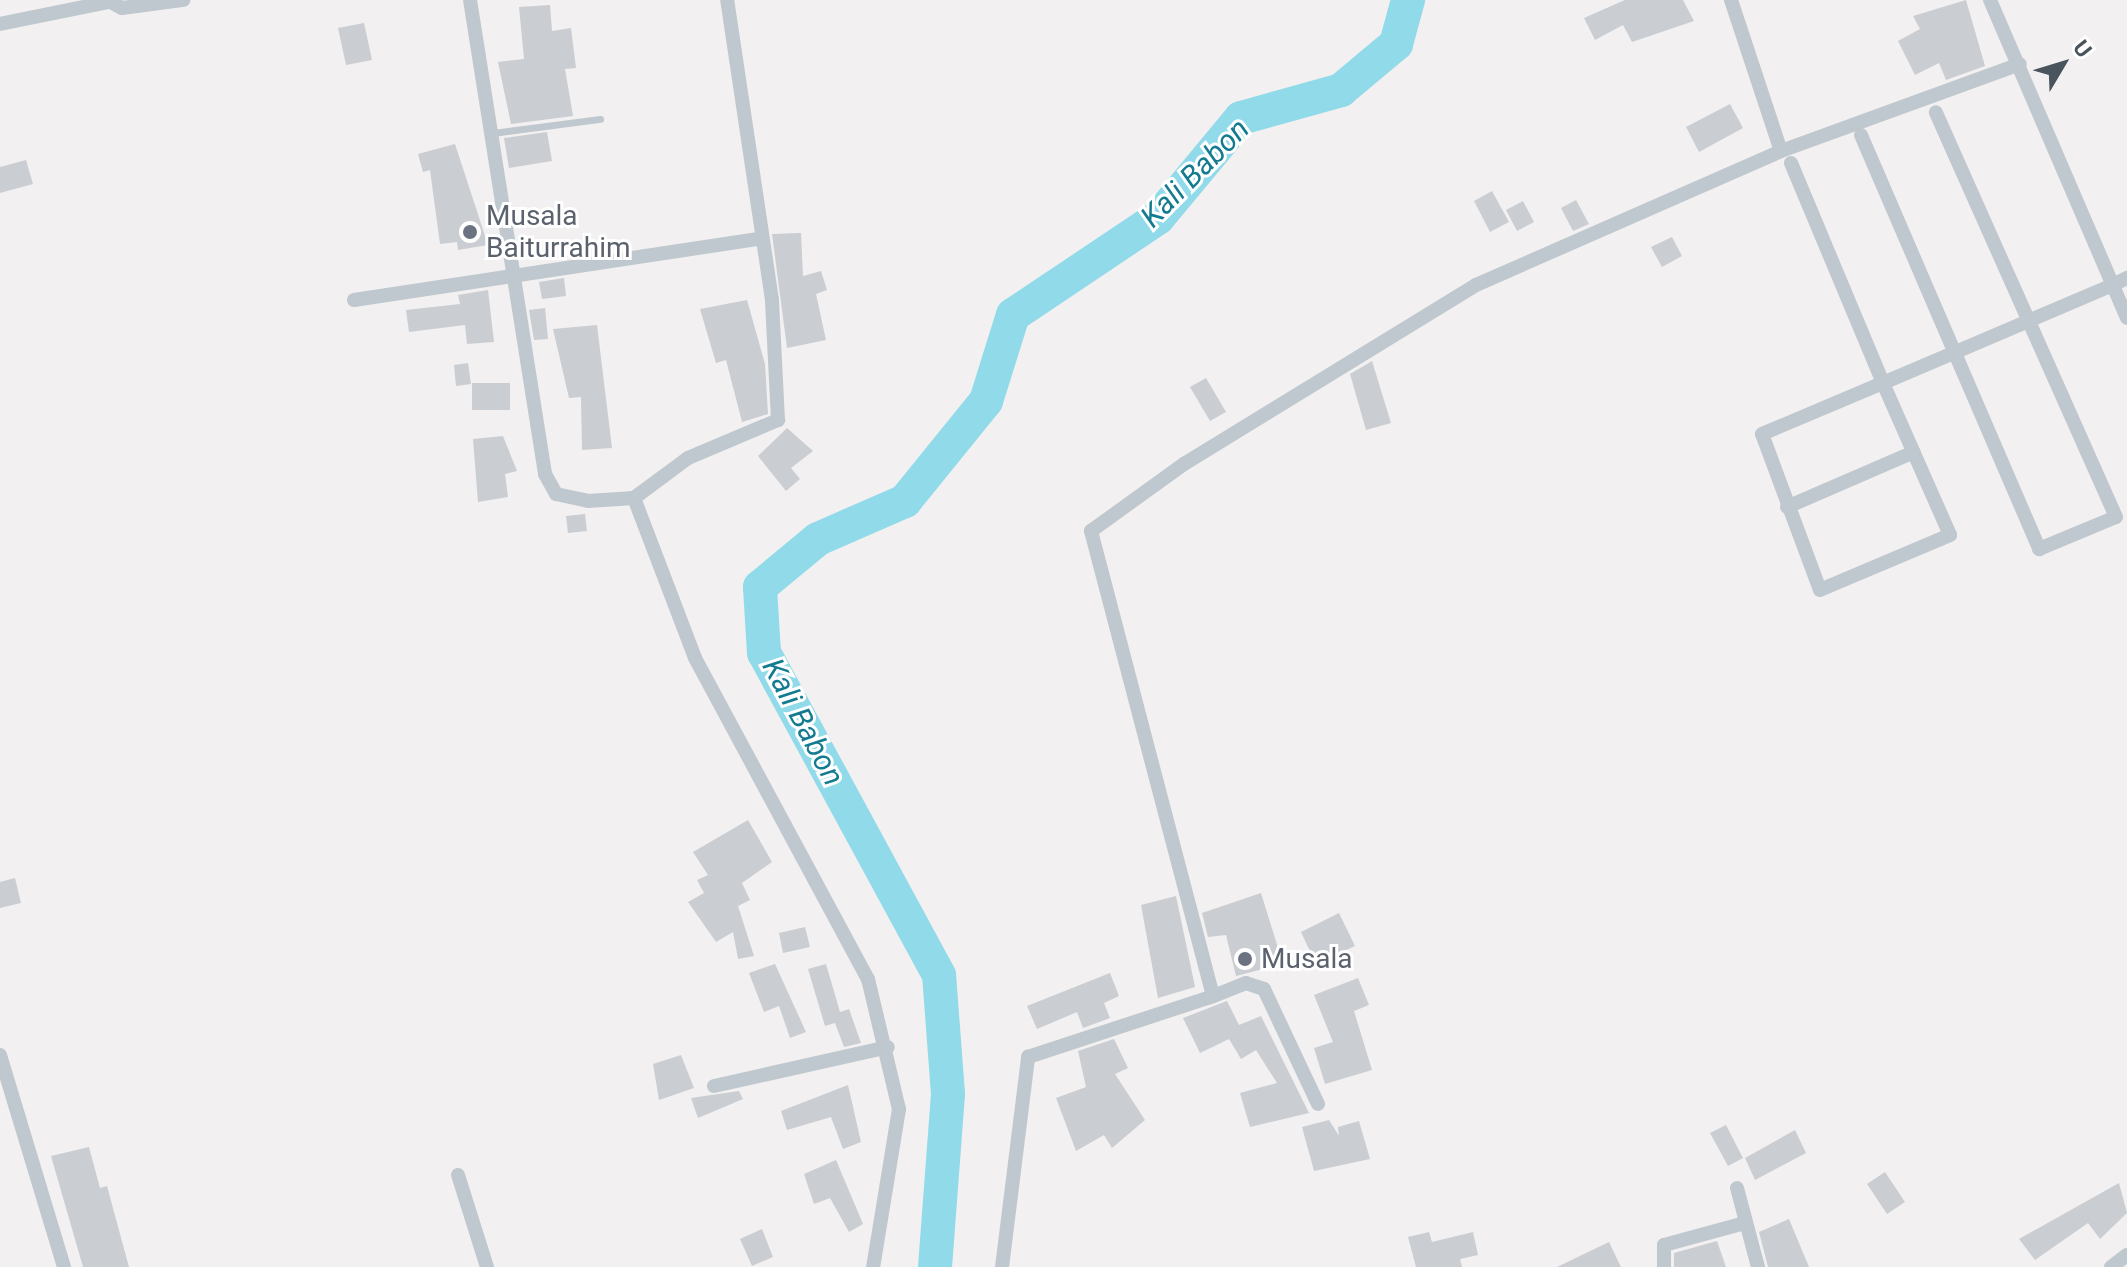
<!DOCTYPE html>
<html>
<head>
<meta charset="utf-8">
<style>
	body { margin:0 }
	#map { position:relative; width:2127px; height:1267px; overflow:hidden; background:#f2f0f0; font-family:Roboto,sans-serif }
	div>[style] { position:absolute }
	.river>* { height:34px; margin:-17px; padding:0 17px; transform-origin:17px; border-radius:17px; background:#90dae9 }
	.building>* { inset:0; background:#cacdd2 }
	.service>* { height:7px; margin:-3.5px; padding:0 3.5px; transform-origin:3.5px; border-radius:3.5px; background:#bfc8ce }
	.minor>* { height:14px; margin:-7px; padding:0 7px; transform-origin:7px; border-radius:7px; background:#bfc8ce }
	.dots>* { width:22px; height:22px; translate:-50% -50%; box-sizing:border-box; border:4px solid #fff; border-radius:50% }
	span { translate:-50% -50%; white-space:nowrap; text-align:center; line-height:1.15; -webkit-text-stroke:6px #fff; paint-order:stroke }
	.worship-label { font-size:28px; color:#5b616d }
	.left { translate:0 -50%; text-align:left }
	.water-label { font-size:30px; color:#137b90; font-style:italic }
	.north { position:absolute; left:2023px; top:24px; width:80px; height:80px; -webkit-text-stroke:6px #fff; paint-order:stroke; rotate:52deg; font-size:22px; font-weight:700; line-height:32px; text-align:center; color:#49545d }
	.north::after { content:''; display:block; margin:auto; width:28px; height:36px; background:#49545d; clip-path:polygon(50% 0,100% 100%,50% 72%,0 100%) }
</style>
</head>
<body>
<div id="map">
	<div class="river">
		<i style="left:935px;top:1267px;width:173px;rotate:-85.7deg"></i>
		<i style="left:948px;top:1094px;width:119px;rotate:-94.3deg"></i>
		<i style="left:939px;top:975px;width:366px;rotate:-118.5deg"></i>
		<i style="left:764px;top:653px;width:66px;rotate:-93.5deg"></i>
		<i style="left:760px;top:587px;width:75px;rotate:-39.6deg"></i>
		<i style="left:818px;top:539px;width:95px;rotate:-23.6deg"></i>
		<i style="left:905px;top:501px;width:129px;rotate:-51deg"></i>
		<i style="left:986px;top:401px;width:90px;rotate:-72.6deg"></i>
		<i style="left:1013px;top:315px;width:174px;rotate:-33.8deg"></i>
		<i style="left:1158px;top:218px;width:130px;rotate:-50.3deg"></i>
		<i style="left:1241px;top:118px;width:104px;rotate:-15.6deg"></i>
		<i style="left:1341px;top:90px;width:72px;rotate:-39.9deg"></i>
		<i style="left:1396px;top:44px;width:46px;rotate:-74.7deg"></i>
	</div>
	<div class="building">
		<i style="clip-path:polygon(1625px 0,1683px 0,1694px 21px,1632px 42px,1623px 25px,1595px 40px,1584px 18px)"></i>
		<i style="clip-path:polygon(1966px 0,1985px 66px,1946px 80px,1939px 63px,1915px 75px,1898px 41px,1920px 29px,1913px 16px)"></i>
		<i style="clip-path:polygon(550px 5px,552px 31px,571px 28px,576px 68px,565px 69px,573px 116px,511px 124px,498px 62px,524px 59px,519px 7px)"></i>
		<i style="clip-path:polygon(364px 23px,372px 60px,346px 65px,338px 28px)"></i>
		<i style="clip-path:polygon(1730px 104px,1743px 128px,1699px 152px,1686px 127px)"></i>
		<i style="clip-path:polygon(547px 132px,552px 161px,509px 168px,504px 138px)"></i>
		<i style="clip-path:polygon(455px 144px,488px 245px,458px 250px,457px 242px,440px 244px,430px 170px,423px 172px,418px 154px)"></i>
		<i style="clip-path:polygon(26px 160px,33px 184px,0 193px,0 167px)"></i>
		<i style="clip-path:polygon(1492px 191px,1509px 222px,1490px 232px,1474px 201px)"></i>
		<i style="clip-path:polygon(1576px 200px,1589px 224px,1573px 231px,1561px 208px)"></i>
		<i style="clip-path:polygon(1523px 201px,1534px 222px,1517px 231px,1506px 210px)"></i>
		<i style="clip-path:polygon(801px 233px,803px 276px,821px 271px,827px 290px,816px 294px,826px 340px,787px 348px,772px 234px)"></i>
		<i style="clip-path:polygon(1672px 237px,1682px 256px,1662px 267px,1651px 247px)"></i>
		<i style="clip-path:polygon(564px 278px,566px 296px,542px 299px,539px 282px)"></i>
		<i style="clip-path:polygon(488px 290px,494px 342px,467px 344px,465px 325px,409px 332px,406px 310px,460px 304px,458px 295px)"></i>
		<i style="clip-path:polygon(747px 300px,765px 364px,768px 414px,742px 422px,726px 360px,716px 363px,700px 309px)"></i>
		<i style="clip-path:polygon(545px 308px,548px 339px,534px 340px,529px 310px)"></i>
		<i style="clip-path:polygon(597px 325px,612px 448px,582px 450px,581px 397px,569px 398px,553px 329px)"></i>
		<i style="clip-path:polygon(1372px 361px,1391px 423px,1366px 430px,1350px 374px)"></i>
		<i style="clip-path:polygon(468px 363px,471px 384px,456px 386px,454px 365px)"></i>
		<i style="clip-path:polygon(1206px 378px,1226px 412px,1210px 421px,1190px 387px)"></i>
		<i style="clip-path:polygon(472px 383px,510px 383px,510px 410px,472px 410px)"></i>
		<i style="clip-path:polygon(787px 428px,813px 451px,791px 468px,800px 479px,786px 491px,758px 456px)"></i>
		<i style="clip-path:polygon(503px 436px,517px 471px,505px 474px,508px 497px,478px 502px,473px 439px)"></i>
		<i style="clip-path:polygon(585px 514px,587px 531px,568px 533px,566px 516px)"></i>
		<i style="clip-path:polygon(748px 820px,772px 862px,742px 883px,750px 900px,738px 906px,754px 956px,738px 959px,733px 932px,716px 942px,688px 902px,704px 893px,697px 880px,708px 875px,693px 852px)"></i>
		<i style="clip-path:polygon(15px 878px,21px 903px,0 908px,0 882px)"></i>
		<i style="clip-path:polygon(1261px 893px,1283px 964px,1236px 976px,1226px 935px,1208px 937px,1202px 913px)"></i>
		<i style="clip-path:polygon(1176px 896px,1195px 987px,1158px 998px,1141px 905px)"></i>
		<i style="clip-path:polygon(1339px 913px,1355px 946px,1316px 964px,1301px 932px)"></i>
		<i style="clip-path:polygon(805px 927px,810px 947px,783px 953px,779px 933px)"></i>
		<i style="clip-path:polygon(775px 964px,806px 1032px,790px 1038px,779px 1006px,764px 1012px,749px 973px)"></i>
		<i style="clip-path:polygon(826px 964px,840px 1012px,849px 1009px,861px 1043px,844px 1047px,835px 1023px,825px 1026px,808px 969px)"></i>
		<i style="clip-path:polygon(1110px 973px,1119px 996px,1104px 1003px,1110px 1018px,1083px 1028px,1077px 1012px,1037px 1029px,1027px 1006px)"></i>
		<i style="clip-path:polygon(1358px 978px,1369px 1005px,1354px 1011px,1372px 1070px,1325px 1084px,1314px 1048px,1333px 1042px,1314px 995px)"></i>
		<i style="clip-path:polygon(1227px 1001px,1239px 1025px,1261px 1016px,1309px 1113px,1250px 1127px,1240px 1093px,1277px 1083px,1256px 1050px,1241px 1059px,1229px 1039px,1200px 1053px,1183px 1018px)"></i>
		<i style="clip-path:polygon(1114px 1039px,1128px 1068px,1115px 1074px,1145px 1120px,1112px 1148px,1104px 1135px,1076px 1151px,1056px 1098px,1086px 1087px,1078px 1051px)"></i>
		<i style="clip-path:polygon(681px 1055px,694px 1088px,659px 1100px,653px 1064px)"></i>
		<i style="clip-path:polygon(848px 1085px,861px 1142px,843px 1149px,831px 1117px,787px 1130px,781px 1111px)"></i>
		<i style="clip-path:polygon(739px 1091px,743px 1099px,698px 1118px,691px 1098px)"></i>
		<i style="clip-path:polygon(1329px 1120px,1339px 1136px,1338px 1127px,1359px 1121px,1370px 1159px,1314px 1171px,1302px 1127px)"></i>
		<i style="clip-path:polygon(1726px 1125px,1743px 1158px,1728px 1166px,1710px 1133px)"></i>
		<i style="clip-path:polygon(1795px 1130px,1806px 1153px,1755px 1180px,1745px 1158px)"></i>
		<i style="clip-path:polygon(89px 1147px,100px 1188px,107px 1186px,129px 1267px,83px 1267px,51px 1156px)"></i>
		<i style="clip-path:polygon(836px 1160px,863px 1224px,849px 1232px,830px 1198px,814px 1204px,804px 1174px)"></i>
		<i style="clip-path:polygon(1885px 1172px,1905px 1202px,1887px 1214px,1867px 1184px)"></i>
		<i style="clip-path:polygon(2119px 1183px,2127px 1213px,2100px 1239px,2088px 1223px,2035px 1260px,2019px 1239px)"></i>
		<i style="clip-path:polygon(1789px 1219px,1809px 1267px,1768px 1267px,1759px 1232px)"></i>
		<i style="clip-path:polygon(762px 1229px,773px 1257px,752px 1266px,740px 1239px)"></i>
		<i style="clip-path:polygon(1429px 1232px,1432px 1242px,1473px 1232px,1478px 1255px,1460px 1259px,1462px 1267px,1416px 1267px,1408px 1237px)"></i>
		<i style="clip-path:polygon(1717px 1241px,1726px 1267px,1674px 1267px,1674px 1253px)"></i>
		<i style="clip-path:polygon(1609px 1242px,1621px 1267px,1557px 1267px)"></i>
	</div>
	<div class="service">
		<i style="left:493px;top:133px;width:108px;rotate:-7.5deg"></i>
	</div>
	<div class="minor">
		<i style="left:107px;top:0;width:17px;rotate:28deg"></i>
		<i style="left:122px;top:8px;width:62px;rotate:-7.5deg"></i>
		<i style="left:470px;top:0;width:480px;rotate:81deg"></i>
		<i style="left:545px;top:474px;width:23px;rotate:61deg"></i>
		<i style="left:556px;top:494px;width:33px;rotate:12deg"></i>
		<i style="left:588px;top:501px;width:46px;rotate:-3.7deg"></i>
		<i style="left:634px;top:498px;width:67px;rotate:-36.5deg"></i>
		<i style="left:688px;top:458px;width:98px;rotate:-22.9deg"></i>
		<i style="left:778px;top:420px;width:120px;rotate:-92.9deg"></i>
		<i style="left:772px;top:300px;width:303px;rotate:-98.5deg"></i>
		<i style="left:1731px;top:0;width:159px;rotate:71.7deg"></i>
		<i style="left:1990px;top:0;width:346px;rotate:66.7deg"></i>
		<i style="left:0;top:24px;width:110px;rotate:-11.5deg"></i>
		<i style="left:1861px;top:135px;width:451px;rotate:66.7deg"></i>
		<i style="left:2039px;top:549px;width:83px;rotate:-22.6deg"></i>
		<i style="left:2116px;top:517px;width:443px;rotate:-114deg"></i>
		<i style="left:1791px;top:163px;width:238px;rotate:67.3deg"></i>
		<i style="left:1883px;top:383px;width:166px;rotate:66.2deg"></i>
		<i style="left:1950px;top:535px;width:141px;rotate:157.1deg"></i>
		<i style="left:1820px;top:590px;width:166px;rotate:-110.4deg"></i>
		<i style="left:1762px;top:434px;width:131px;rotate:-22.9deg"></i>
		<i style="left:1883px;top:383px;width:250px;rotate:-23.1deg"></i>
		<i style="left:2113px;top:285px;width:16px;rotate:-27deg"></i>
		<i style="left:354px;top:300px;width:409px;rotate:-8.6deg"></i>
		<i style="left:634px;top:498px;width:171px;rotate:69.1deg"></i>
		<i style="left:695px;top:658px;width:365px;rotate:61.7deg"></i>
		<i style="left:868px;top:979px;width:134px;rotate:76.6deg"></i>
		<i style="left:899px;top:1109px;width:160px;rotate:99.3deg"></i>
		<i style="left:1787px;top:507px;width:138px;rotate:-23.4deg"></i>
		<i style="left:0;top:1055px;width:221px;rotate:73.2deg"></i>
		<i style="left:714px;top:1086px;width:178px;rotate:-12.6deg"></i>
		<i style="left:1318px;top:1104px;width:127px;rotate:-115.2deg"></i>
		<i style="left:1264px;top:989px;width:19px;rotate:-162deg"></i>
		<i style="left:1246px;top:983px;width:35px;rotate:158deg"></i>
		<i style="left:1213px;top:996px;width:481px;rotate:-104.7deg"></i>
		<i style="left:1091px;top:531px;width:115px;rotate:-35.8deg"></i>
		<i style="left:1184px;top:464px;width:342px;rotate:-31.5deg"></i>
		<i style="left:1476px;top:285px;width:333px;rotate:-23.7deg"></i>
		<i style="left:1781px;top:151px;width:254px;rotate:-20deg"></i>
		<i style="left:458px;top:1175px;width:96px;rotate:72.5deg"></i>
		<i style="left:1737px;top:1188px;width:82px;rotate:75.1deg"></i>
		<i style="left:1002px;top:1267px;width:212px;rotate:-82.9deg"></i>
		<i style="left:1028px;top:1057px;width:195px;rotate:-18.2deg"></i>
		<i style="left:1664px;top:1267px;width:22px;rotate:-90deg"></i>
		<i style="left:1664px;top:1245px;width:80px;rotate:-15.3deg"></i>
		<i style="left:2111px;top:1267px;width:20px;rotate:-37deg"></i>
	</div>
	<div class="dots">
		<i style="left:470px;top:232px;background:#6b7280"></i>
		<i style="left:1245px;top:959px;background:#6b7280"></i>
	</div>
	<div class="worship-label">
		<span class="left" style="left:486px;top:232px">Musala<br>Baiturrahim</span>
		<span class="left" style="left:1261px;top:959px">Musala</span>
	</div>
	<div class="water-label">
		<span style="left:1195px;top:173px;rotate:-45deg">Kali Babon</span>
		<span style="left:803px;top:722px;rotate:62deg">Kali Babon</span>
	</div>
	<div class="north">U</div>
</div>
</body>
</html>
